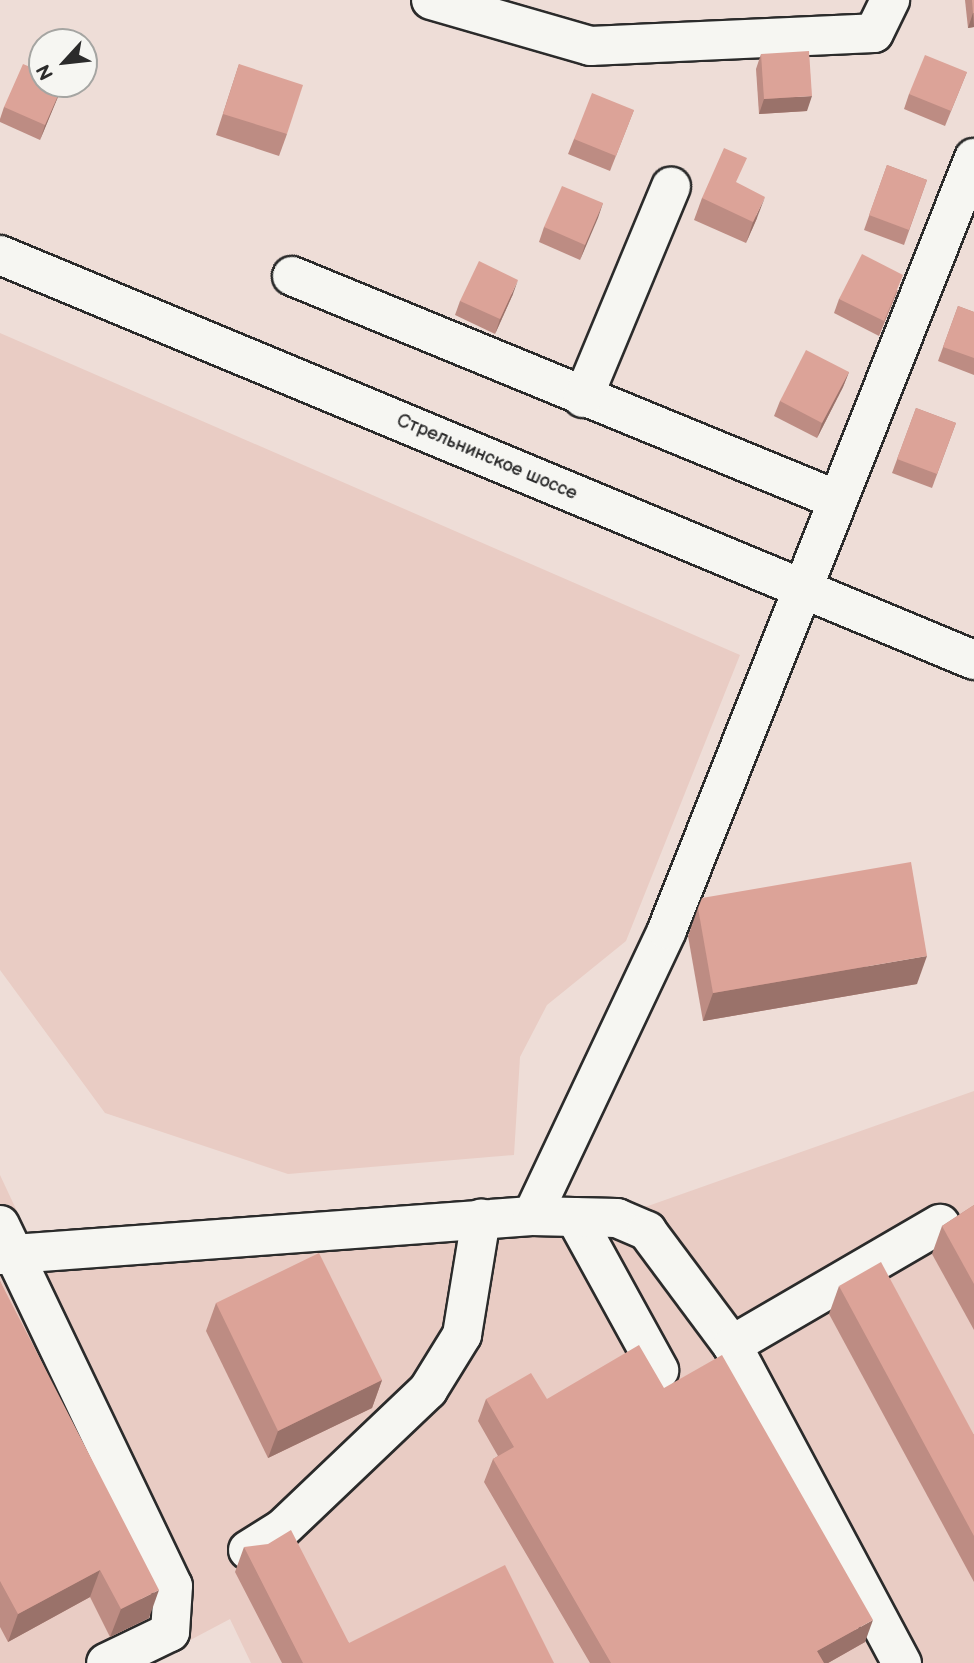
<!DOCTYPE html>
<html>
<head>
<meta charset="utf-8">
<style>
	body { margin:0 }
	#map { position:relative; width:974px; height:1663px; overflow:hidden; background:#eeddd7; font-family:"Balsamiq Sans",sans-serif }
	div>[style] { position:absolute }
	.built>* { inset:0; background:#e9ccc4 }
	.roads { filter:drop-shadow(2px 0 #2b2b2b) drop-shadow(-2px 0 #2b2b2b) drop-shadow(0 2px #2b2b2b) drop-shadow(0 -2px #2b2b2b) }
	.minor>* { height:38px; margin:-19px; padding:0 19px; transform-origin:19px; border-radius:19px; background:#f6f6f2 }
	.major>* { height:38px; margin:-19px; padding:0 19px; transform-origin:19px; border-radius:19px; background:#f6f6f2 }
	.wall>* { inset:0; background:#bd8c83 }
	.shaded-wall>* { inset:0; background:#9a726a }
	.building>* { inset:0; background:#dca398 }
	span { translate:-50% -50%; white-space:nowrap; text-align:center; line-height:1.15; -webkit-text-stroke:7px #f6f6f2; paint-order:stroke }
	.street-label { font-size:19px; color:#2b2b2b }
	.north { position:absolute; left:28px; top:28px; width:70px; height:70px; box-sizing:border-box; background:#f6f6f2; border:2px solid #a5a5a2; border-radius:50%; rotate:243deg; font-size:19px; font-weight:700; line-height:28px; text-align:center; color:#2b2b2b }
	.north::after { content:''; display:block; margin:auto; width:24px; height:32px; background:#2b2b2b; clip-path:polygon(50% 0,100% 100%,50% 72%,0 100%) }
</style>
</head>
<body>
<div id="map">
	<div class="built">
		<i style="clip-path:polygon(0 333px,740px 655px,626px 941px,547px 1005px,520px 1057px,514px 1155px,288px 1174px,105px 1113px,0 970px)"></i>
		<i style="clip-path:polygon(974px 1091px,974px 1663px,251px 1663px,230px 1619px,147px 1663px,0 1663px,0 1175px,30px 1239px,648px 1206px)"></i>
	</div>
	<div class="roads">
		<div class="minor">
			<i style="left:431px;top:0;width:166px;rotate:16.1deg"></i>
			<i style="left:590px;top:46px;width:284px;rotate:-2.6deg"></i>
			<i style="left:874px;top:33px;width:37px;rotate:-64deg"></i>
			<i style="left:292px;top:276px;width:587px;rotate:22.33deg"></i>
			<i style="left:583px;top:398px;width:229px;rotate:-67.4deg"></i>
			<i style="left:532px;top:1216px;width:316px;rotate:-64.7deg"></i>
			<i style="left:667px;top:930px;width:831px;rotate:-68.31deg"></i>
			<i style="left:575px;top:1217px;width:175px;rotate:61.2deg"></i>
			<i style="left:0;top:1225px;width:400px;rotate:64.4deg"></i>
			<i style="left:173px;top:1586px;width:46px;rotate:93.7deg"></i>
			<i style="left:170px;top:1632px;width:71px;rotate:154.2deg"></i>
			<i style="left:0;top:1255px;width:533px;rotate:-4.19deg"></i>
			<i style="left:532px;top:1216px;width:85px;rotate:1.3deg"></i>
			<i style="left:617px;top:1218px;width:33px;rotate:23deg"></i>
			<i style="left:647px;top:1231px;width:142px;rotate:53.3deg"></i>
			<i style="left:732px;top:1345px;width:361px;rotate:61.9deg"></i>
			<i style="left:732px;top:1345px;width:241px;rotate:-30.2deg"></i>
			<i style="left:248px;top:1550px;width:40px;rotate:-32deg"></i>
			<i style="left:282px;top:1529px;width:202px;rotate:-43.6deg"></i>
			<i style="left:428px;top:1390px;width:65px;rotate:-58.3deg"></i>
			<i style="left:462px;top:1335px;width:118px;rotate:-80.7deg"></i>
		</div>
		<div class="major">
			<i style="left:0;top:255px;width:1055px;rotate:22.58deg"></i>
		</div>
	</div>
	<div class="wall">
		<i style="clip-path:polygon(965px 0,974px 0,974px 27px,968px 28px)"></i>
		<i style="clip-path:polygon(761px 54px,807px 111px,759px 114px,756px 69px)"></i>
		<i style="clip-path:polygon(239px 64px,287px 134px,279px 156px,216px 135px)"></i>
		<i style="clip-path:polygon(967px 72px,945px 126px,904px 109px,909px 94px)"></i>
		<i style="clip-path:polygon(63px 84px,40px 140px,0 122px,0 119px,4px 107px)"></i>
		<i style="clip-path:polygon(634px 110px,610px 171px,568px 154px,574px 139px)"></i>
		<i style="clip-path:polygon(887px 165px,927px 180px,904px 245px,864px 230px)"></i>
		<i style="clip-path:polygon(737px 183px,757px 218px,746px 243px,694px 220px,702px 198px)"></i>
		<i style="clip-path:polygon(603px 203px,580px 260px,539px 242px,544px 227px)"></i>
		<i style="clip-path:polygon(898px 290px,879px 336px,834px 313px,839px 299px)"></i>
		<i style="clip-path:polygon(513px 294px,495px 334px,455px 315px,460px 301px)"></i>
		<i style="clip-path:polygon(958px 306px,974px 312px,974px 375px,938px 361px)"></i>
		<i style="clip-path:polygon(849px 372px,843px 387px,817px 438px,774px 416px,780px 401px)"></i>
		<i style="clip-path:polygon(916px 408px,956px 423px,932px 488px,892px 473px)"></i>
		<i style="clip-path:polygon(698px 908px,917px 984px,703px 1021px,688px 936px)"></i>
		<i style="clip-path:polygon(974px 1205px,974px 1330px,932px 1254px,942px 1226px)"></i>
		<i style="clip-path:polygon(0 1281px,149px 1618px,110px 1637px,90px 1597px,8px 1642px,0 1627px)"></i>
		<i style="clip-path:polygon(839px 1286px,974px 1435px,974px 1582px,829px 1314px)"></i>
		<i style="clip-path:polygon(216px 1303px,382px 1380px,372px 1408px,268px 1458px,206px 1331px)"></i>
		<i style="clip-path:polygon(664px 1388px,865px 1642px,828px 1663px,590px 1663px,484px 1482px,493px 1459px,498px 1456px,478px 1421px,486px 1399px,547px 1399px)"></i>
		<i style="clip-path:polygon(244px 1547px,349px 1643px,554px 1663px,282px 1663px,235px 1572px)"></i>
	</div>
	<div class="shaded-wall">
		<i style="clip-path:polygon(973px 13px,974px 27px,968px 28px)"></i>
		<i style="clip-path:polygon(63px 84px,58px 97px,40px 140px,45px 125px)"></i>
		<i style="clip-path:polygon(812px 96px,807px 111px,759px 114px,764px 99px)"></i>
		<i style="clip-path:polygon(765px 197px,757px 218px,746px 243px,753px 222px)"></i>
		<i style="clip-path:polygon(603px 203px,598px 218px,580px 260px,585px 245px)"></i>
		<i style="clip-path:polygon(518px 280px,513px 294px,495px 334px,500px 319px)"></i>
		<i style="clip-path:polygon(849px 372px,843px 387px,817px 438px,822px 423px)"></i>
		<i style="clip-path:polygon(927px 956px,917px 984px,703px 1021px,713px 993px)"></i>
		<i style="clip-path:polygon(382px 1380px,372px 1408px,268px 1458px,278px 1431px)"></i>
		<i style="clip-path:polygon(100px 1570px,90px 1597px,8px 1642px,18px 1614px)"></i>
		<i style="clip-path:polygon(159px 1590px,149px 1618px,110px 1637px,121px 1609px)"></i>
		<i style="clip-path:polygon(873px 1620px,865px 1642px,828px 1663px,813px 1663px,817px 1651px)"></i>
	</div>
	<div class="building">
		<i style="clip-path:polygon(972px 0,974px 0,974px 13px,973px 13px)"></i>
		<i style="clip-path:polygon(809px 51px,812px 96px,764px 99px,761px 54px)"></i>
		<i style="clip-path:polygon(925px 55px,967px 72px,951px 111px,909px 94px)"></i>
		<i style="clip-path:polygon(23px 64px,42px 72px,42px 84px,63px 84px,45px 125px,4px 107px)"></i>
		<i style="clip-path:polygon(239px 64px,303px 85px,287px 134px,223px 114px)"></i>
		<i style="clip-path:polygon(592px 93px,634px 110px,616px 156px,574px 139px)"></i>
		<i style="clip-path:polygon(724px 148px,747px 158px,736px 182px,765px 197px,753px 222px,702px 198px)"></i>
		<i style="clip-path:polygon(887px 165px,927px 180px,909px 230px,869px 215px)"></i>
		<i style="clip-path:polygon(562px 186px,603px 203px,585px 245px,544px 227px)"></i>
		<i style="clip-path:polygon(862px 254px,903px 275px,884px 321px,839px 299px)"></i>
		<i style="clip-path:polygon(479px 261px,518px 280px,500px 319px,460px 301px)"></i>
		<i style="clip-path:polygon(958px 306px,974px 312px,974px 358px,943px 347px)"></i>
		<i style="clip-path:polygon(806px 350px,849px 372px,822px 423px,780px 401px)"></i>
		<i style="clip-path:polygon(916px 408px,956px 423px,937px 474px,897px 459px)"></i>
		<i style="clip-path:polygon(911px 862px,927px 956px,713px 993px,698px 908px,702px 898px)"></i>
		<i style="clip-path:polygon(974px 1205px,974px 1284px,942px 1226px)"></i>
		<i style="clip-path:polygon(319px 1253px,382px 1380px,278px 1431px,216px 1303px)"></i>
		<i style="clip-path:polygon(881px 1262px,974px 1435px,974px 1536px,839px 1286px)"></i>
		<i style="clip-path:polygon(0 1281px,159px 1590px,121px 1609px,100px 1570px,18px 1614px,0 1581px)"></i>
		<i style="clip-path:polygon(639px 1345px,664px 1388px,722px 1355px,873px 1620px,817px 1651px,824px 1663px,611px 1663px,493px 1459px,514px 1447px,486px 1399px,531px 1373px,547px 1399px)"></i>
		<i style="clip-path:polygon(291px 1530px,349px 1643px,505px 1565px,554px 1663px,303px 1663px,244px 1547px,268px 1544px)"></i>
	</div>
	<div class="street-label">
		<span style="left:487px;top:457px;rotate:23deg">Стрельнинское шоссе</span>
	</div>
	<div class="north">N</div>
</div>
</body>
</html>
